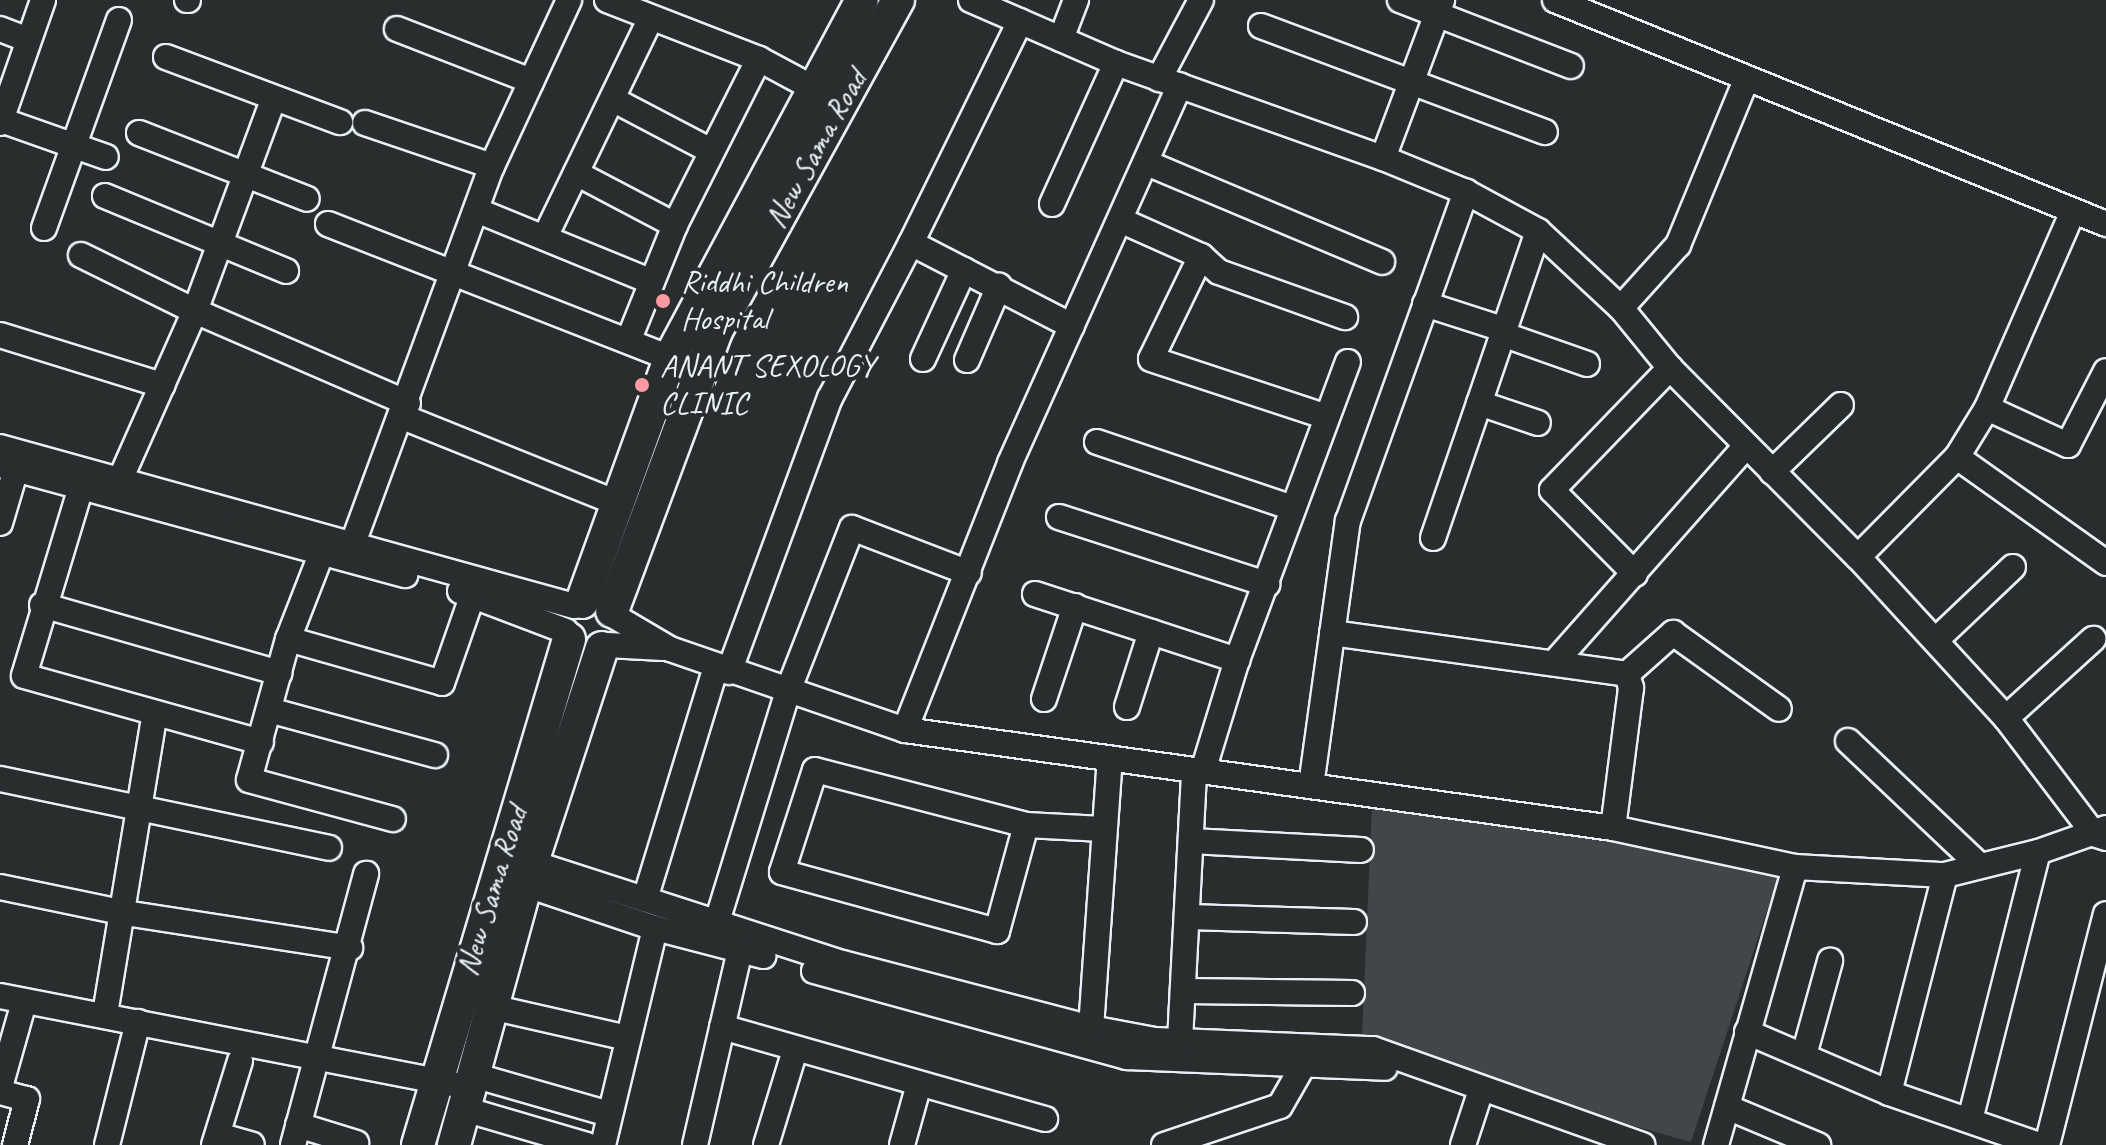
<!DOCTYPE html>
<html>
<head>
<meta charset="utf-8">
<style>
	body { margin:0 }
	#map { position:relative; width:2106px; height:1145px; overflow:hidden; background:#2a2d2e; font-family:Caveat,sans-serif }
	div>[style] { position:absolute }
	.green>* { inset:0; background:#424648 }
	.roads { filter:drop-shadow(2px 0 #e8f1f8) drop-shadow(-2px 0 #e8f1f8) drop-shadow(0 2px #e8f1f8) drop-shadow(0 -2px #e8f1f8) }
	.minor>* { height:24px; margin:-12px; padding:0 12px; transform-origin:12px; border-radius:12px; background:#2a2d2e }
	.major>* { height:32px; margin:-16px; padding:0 16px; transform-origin:16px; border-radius:16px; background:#2a2d2e }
	.dots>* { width:22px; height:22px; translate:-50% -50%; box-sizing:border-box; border:4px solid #2a2d2e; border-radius:50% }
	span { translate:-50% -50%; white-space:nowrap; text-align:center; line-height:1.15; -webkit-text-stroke:8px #2a2d2e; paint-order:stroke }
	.street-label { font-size:32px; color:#e8f1f8 }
	.poi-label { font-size:32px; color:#e8f1f8 }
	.left { translate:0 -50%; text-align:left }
</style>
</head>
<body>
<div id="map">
	<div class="green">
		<i style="clip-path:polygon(1372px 804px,1576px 833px,1779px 874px,1691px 1142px,1517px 1093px,1362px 1037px)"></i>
	</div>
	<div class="roads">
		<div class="minor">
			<i style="left:187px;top:0;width:1px"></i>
			<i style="left:607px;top:0;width:163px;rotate:21.2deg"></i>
			<i style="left:759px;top:59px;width:61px;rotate:28.2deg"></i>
			<i style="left:971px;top:0;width:158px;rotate:23.5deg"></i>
			<i style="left:1116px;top:63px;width:283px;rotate:19.6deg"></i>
			<i style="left:1383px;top:158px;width:90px;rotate:22.3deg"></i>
			<i style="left:1466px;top:192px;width:82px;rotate:28.4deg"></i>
			<i style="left:1538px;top:231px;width:113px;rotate:42.9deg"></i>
			<i style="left:1621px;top:308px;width:77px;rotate:50.8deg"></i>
			<i style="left:1670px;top:368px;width:267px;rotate:45.2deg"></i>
			<i style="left:1858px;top:557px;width:219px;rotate:47.4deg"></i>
			<i style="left:2006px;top:718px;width:146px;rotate:52.8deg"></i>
			<i style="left:2094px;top:834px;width:13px;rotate:18deg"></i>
			<i style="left:1400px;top:0;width:183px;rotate:21.1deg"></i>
			<i style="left:1555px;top:0;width:595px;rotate:22.12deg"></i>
			<i style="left:1261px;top:26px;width:303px;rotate:20.5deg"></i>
			<i style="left:0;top:29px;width:28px;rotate:21deg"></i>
			<i style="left:397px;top:29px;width:144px;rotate:21.2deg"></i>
			<i style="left:1061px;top:39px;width:42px;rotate:-69deg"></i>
			<i style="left:166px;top:57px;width:186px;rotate:20.5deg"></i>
			<i style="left:1159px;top:79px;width:89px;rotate:-62deg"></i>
			<i style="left:614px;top:100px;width:110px;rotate:27.7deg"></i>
			<i style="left:1px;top:120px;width:111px;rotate:19.4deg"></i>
			<i style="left:0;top:123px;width:130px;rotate:-70.7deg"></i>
			<i style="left:365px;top:123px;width:134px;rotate:18.7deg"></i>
			<i style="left:139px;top:133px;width:180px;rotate:21.4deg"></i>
			<i style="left:1383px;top:158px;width:169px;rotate:-69.5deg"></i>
			<i style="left:1147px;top:163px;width:255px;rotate:22.8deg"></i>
			<i style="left:576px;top:173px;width:112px;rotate:27.7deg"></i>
			<i style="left:105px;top:196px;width:196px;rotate:22.5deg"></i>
			<i style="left:1052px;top:204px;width:155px;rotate:-65.6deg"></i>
			<i style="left:476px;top:210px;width:190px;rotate:22.2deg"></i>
			<i style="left:1120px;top:220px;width:89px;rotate:24deg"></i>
			<i style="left:1201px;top:256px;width:24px;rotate:42deg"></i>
			<i style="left:1219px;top:272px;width:134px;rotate:19.7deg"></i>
			<i style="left:328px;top:224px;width:400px;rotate:21.4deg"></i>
			<i style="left:44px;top:228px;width:221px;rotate:-70.2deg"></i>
			<i style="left:545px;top:237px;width:243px;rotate:-64.2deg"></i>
			<i style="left:911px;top:243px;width:247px;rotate:-63.8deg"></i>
			<i style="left:81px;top:255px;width:127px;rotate:26.2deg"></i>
			<i style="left:195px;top:311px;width:232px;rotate:23.4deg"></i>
			<i style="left:1201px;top:256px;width:114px;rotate:115.9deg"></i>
			<i style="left:1151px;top:359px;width:185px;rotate:18.2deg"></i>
			<i style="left:1425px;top:304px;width:82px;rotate:17.8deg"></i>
			<i style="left:1621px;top:308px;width:85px;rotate:-47.9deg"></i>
			<i style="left:1678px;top:245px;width:178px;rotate:-67.6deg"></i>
			<i style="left:1502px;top:334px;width:90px;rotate:19.4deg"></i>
			<i style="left:0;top:335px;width:170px;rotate:17.2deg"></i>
			<i style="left:629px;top:339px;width:123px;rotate:-68deg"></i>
			<i style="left:675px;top:225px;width:186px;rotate:-63.2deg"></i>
			<i style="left:923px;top:359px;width:98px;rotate:-65.3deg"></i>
			<i style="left:967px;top:360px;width:81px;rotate:-66.6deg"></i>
			<i style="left:1479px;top:403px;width:62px;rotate:18.7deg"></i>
			<i style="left:1987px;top:408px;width:89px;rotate:24.6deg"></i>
			<i style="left:2068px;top:445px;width:83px;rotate:-62.8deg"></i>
			<i style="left:403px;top:417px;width:233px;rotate:21.9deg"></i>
			<i style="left:1097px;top:442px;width:207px;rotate:18.6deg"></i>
			<i style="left:0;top:447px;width:596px;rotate:15.48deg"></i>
			<i style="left:1957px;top:457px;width:183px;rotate:35.4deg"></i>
			<i style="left:0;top:465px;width:420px;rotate:15.2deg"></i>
			<i style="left:1772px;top:472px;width:96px;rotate:-44.2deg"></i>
			<i style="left:120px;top:480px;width:185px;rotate:-66.1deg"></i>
			<i style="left:195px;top:311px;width:227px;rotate:-69.7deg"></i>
			<i style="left:81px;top:487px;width:197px;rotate:106.8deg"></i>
			<i style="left:24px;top:676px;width:246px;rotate:15.6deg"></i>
			<i style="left:1059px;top:517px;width:219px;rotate:17.9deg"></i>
			<i style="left:0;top:523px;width:56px;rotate:-73.5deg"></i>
			<i style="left:1433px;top:538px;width:324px;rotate:-71.1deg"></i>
			<i style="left:353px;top:543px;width:402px;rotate:-69.8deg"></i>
			<i style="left:492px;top:166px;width:183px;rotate:-65.1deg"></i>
			<i style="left:322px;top:552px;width:93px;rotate:111.3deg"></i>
			<i style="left:288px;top:639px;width:146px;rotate:105.5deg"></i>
			<i style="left:249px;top:780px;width:149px;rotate:15.2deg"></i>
			<i style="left:1858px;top:557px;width:141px;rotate:-45.3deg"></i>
			<i style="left:1957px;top:457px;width:57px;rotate:-58.5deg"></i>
			<i style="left:1987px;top:408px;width:215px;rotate:-66.4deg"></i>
			<i style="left:1635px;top:574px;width:118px;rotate:-134.7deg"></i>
			<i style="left:1552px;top:490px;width:170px;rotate:-46deg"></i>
			<i style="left:460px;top:591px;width:113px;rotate:20.7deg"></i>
			<i style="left:1035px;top:594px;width:213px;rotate:18.1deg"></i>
			<i style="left:42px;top:605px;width:247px;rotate:16deg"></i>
			<i style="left:614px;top:616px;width:65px;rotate:30.5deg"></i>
			<i style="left:670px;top:649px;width:249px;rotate:19deg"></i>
			<i style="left:905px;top:730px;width:715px;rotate:7.88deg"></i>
			<i style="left:1613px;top:828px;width:186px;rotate:12.1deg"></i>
			<i style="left:1795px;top:867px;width:150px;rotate:3.1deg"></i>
			<i style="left:1945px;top:875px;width:96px;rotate:-13.9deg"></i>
			<i style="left:2038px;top:852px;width:72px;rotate:-19.4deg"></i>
			<i style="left:1332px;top:633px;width:298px;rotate:7.9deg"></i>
			<i style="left:1627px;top:674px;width:15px;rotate:74deg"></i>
			<i style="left:1631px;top:688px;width:141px;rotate:97.3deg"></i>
			<i style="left:288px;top:639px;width:160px;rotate:15.9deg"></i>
			<i style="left:442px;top:683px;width:94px;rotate:-70.8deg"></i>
			<i style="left:1936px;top:640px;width:106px;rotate:-43.5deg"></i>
			<i style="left:607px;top:645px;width:56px;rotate:3.1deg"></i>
			<i style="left:1555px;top:662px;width:288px;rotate:-48.5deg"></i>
			<i style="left:729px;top:672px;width:292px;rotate:-69.8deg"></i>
			<i style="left:830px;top:398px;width:175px;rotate:-62.4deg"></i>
			<i style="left:911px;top:243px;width:181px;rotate:27.3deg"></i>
			<i style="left:1627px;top:674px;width:62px;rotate:-41.7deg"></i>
			<i style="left:1673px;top:633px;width:130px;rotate:35.6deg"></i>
			<i style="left:1044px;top:699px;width:98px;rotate:-71.6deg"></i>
			<i style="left:1127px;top:707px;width:79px;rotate:-72.3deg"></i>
			<i style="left:269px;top:710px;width:172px;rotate:15.2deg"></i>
			<i style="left:2006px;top:718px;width:118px;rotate:-42.2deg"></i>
			<i style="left:905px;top:730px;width:287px;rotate:-68.5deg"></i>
			<i style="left:1010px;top:463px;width:414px;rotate:-65.8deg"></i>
			<i style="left:1848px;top:741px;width:180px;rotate:43.4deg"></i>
			<i style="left:1203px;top:771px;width:116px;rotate:-73deg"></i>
			<i style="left:1237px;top:660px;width:318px;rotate:-69.6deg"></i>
			<i style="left:0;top:779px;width:336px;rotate:11.8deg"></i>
			<i style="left:1311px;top:786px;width:268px;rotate:-82.1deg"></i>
			<i style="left:1348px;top:521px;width:350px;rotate:-70.3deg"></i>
			<i style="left:1026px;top:825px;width:110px;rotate:105.3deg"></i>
			<i style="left:997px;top:931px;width:223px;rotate:-164.7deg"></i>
			<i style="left:782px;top:872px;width:107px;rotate:-72.1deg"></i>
			<i style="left:815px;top:770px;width:218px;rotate:14.6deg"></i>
			<i style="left:1026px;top:825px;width:77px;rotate:3deg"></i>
			<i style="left:1191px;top:841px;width:170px;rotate:3deg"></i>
			<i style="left:517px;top:858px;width:342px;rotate:17.9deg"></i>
			<i style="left:843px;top:963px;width:256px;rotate:14.7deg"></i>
			<i style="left:1091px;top:1028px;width:65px;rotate:10.6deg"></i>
			<i style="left:1155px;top:1040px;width:218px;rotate:2.4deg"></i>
			<i style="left:1373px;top:1049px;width:286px;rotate:19.6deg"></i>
			<i style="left:512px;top:880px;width:151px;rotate:18.6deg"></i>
			<i style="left:655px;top:928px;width:112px;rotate:14.5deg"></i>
			<i style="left:0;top:887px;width:128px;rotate:11.7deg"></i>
			<i style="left:125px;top:913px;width:228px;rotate:8.8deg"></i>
			<i style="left:645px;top:899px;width:243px;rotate:-73deg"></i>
			<i style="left:1188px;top:917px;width:166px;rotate:1.7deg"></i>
			<i style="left:716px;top:925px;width:245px;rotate:-72.9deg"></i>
			<i style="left:788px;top:691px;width:175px;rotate:-68.6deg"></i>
			<i style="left:852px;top:528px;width:125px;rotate:21deg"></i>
			<i style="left:814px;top:971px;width:325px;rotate:15.4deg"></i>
			<i style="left:1127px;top:1057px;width:258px;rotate:2.4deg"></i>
			<i style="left:1185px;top:991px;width:167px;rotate:0.7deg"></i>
			<i style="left:0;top:996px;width:460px;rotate:11deg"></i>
			<i style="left:491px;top:1007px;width:140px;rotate:12.8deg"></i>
			<i style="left:105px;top:1014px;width:305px;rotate:-80.6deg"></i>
			<i style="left:722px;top:1027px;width:336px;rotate:15.9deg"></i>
			<i style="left:1091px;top:1028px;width:270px;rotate:-86deg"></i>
			<i style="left:1747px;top:1032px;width:155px;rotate:23.2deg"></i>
			<i style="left:1889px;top:1093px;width:159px;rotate:19.1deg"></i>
			<i style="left:1180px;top:1041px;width:271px;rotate:-87deg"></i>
			<i style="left:1804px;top:1055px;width:98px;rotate:-74.5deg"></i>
			<i style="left:473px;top:1075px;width:141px;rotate:16deg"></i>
			<i style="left:0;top:1087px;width:88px;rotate:-74.2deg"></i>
			<i style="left:0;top:1092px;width:28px;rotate:15deg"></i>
			<i style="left:27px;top:1099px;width:48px;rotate:104.6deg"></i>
			<i style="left:1889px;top:1093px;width:225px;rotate:-75.6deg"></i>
			<i style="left:1727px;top:1107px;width:99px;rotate:22.7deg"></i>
			<i style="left:464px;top:1109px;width:128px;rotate:16.3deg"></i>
			<i style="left:1970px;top:1120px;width:276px;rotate:-75.8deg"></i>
			<i style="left:298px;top:1125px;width:61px;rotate:17.2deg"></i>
			<i style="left:218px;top:1135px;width:35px;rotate:16deg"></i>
			<i style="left:107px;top:1145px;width:127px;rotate:-75.9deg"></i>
			<i style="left:214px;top:1145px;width:88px;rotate:-72.8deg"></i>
			<i style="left:293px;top:1145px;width:281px;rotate:-74.9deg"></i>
			<i style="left:603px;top:1145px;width:223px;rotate:-76.5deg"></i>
			<i style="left:695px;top:1145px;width:200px;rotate:-77deg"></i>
			<i style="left:766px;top:1145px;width:99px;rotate:-73deg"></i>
			<i style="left:902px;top:1145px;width:63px;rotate:-74.4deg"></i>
			<i style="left:1164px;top:1145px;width:122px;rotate:-18.6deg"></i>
			<i style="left:1280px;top:1106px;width:48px;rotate:-60.3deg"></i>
			<i style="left:1463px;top:1145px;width:52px;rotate:-71.9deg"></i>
			<i style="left:1716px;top:1145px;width:289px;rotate:-74.1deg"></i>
			<i style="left:2047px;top:1145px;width:238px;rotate:-75.7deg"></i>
		</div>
		<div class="major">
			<i style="left:582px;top:602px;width:262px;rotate:-70.1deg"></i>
			<i style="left:671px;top:356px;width:404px;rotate:-61.8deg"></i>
			<i style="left:612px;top:611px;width:299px;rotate:-69.6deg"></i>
			<i style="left:716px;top:331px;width:378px;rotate:-61.2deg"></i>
			<i style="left:418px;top:1145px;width:528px;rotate:-73.38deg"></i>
			<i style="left:454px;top:1145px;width:294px;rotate:-74.6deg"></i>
			<i style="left:532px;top:862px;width:225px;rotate:-71.9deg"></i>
		</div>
	</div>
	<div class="dots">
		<i style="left:663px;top:301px;background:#ff9aa2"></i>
		<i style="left:642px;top:385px;background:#ff9aa2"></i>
	</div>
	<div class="street-label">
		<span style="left:816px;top:149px;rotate:-61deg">New Sama Road</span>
		<span style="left:492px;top:891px;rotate:-73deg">New Sama Road</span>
	</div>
	<div class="poi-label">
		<span class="left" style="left:681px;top:301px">Riddhi Children<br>Hospital</span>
		<span class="left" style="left:660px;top:385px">ANANT SEXOLOGY<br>CLINIC</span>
	</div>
</div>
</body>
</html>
